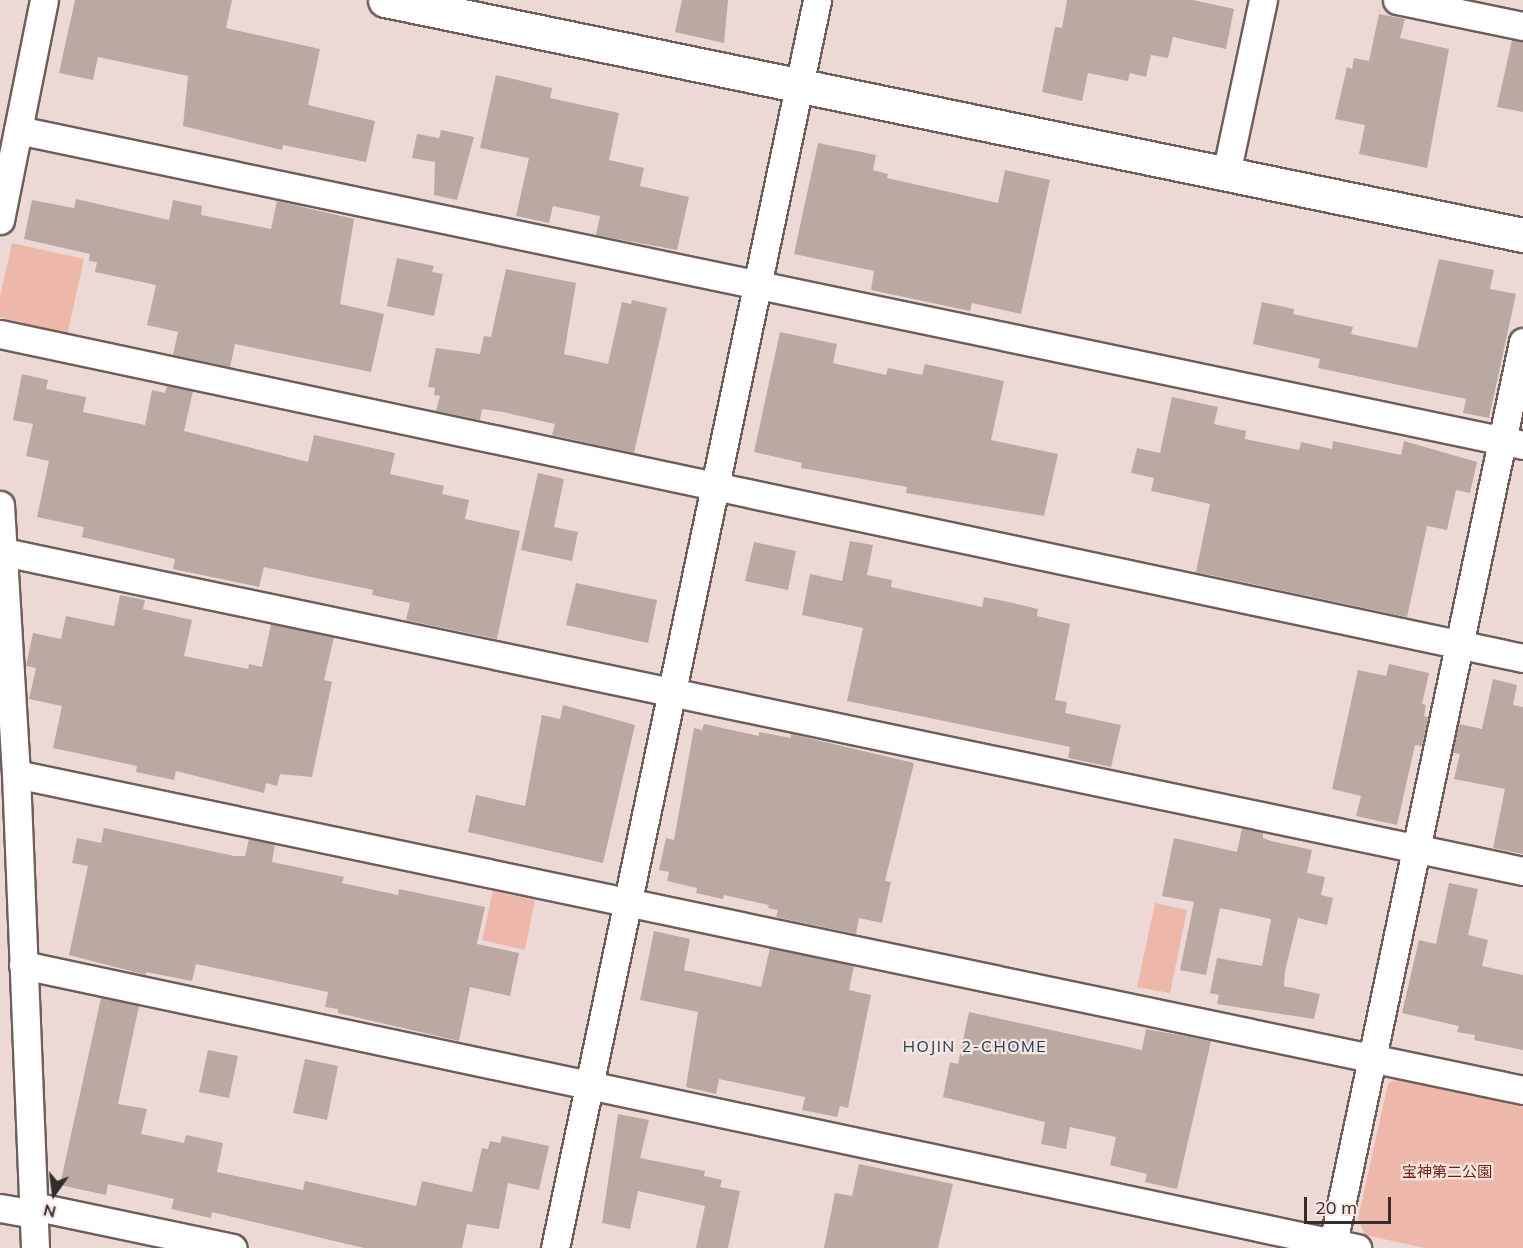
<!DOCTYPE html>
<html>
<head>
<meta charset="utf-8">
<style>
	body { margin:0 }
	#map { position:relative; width:1523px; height:1248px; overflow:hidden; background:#ecd9d5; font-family:Mulish,"Noto Sans JP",sans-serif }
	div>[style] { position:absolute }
	.green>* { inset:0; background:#edb7aa }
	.building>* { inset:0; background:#baa8a3 }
	.roads { filter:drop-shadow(2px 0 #6e5e5a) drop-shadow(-2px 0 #6e5e5a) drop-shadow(0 2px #6e5e5a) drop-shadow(0 -2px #6e5e5a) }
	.minor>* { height:27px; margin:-13.5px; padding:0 13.5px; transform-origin:13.5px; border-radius:13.5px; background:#fff }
	.tertiary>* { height:33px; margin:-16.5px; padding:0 16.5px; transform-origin:16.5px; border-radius:16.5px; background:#fff }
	span { translate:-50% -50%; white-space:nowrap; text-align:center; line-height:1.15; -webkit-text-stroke:4.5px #f9e6e2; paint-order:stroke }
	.park-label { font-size:15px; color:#6e1d09 }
	.neighbourhood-label { font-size:16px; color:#0f4154; letter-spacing:1.5px }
	.north { position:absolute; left:24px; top:1164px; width:60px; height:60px; -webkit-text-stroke:4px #f9e6e2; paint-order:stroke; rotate:194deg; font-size:16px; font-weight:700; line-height:24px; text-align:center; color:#342c2b }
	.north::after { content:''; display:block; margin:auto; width:21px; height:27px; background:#342c2b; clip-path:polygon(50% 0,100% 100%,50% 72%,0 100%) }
	.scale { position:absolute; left:1304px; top:1197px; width:87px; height:27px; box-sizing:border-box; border:3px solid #342c2b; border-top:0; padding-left:8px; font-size:18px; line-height:21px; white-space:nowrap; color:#342c2b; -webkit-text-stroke:4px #f9e6e2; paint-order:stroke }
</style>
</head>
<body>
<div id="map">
	<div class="green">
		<i style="clip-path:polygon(12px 243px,84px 259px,67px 336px,0 317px,0 297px)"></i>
		<i style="clip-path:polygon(493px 891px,535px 900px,525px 950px,482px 940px)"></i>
		<i style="clip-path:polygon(1155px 903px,1187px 910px,1170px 993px,1137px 987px)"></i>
		<i style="clip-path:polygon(1399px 1078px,1523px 1105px,1523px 1248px,1425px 1248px,1365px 1235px,1358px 1219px,1388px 1084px)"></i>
	</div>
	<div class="building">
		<i style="clip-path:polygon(75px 0,232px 0,226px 28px,320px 49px,308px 105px,375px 121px,366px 162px,283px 145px,282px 150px,183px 126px,188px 76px,98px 57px,93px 80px,59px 73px)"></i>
		<i style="clip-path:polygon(682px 0,728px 0,724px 43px,675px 32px)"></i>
		<i style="clip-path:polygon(1067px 0,1193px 0,1234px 9px,1226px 49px,1173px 37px,1168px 58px,1151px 55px,1146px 77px,1130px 73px,1128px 81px,1088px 73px,1082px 101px,1042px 92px,1055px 27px,1062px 28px)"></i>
		<i style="clip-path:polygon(1379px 14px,1405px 19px,1400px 38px,1449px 49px,1427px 168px,1359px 154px,1365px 125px,1335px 119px,1347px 67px,1352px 69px,1354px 58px,1369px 61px)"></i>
		<i style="clip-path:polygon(1512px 40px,1523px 41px,1523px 112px,1497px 107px)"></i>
		<i style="clip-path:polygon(496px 75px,552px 88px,550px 98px,619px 113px,609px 160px,644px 168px,640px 186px,689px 197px,677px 250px,596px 235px,600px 216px,553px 206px,549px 223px,516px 216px,529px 158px,480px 148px)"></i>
		<i style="clip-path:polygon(441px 130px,474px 137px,457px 200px,434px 195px,435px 162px,412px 158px,417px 134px,439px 138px)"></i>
		<i style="clip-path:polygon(818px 143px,876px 155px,873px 170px,888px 174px,887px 178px,998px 203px,1005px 170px,1050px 180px,1021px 314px,972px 303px,970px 311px,871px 290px,874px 271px,794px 254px)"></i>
		<i style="clip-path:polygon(76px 199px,169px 220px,173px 200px,202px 206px,201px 215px,271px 229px,277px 201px,354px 219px,340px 304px,384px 314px,371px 372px,235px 344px,230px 367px,173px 355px,178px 332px,147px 325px,156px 285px,95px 272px,97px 262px,89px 261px,90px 254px,24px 239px,32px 200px,74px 208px)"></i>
		<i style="clip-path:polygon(397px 258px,434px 266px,432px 272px,443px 274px,434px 316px,387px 306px)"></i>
		<i style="clip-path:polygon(1439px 259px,1494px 270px,1490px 289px,1516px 294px,1489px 418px,1463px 413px,1466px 399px,1318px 368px,1320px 359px,1253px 344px,1262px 302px,1294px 309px,1293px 314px,1353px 327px,1351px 334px,1417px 348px)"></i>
		<i style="clip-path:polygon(506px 269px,576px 283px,564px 354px,608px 364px,622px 302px,631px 304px,632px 300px,667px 308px,634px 453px,552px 435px,555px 424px,503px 412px,482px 409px,480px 420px,436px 411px,440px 396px,434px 395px,435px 388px,428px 387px,436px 348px,480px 354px,484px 336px,491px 337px)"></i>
		<i style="clip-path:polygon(780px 332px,837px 344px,833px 363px,886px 375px,888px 368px,922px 375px,925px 364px,1004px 381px,991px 440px,1058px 454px,1044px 516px,906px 493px,907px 487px,801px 468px,802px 463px,754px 452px)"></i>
		<i style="clip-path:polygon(22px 374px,48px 380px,46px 389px,86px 397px,83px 412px,145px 425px,152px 390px,165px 393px,167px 386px,193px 391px,184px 431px,308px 462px,314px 435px,395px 453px,390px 474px,444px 486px,442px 494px,469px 500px,465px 519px,520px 531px,497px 639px,406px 620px,410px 603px,372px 595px,373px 590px,264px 567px,259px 587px,173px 569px,175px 559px,82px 537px,84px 527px,37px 517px,49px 461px,26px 456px,33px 424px,13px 420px)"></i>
		<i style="clip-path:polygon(1172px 397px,1218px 407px,1214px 424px,1246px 431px,1245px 439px,1299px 450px,1301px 442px,1332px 449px,1333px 441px,1401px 455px,1404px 441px,1477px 462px,1470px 493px,1456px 490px,1447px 530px,1427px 526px,1407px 617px,1196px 572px,1210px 504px,1151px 491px,1154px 478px,1131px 473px,1137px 448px,1160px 453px)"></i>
		<i style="clip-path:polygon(538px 473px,564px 479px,554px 527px,578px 532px,572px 561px,521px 550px)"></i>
		<i style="clip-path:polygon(850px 541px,873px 545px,867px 575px,892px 580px,891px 587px,982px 607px,984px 597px,1013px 603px,1038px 609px,1037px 616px,1070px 624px,1055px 700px,1067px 702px,1065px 713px,1121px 725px,1111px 767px,1068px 758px,1070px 747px,847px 701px,863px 628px,802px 615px,810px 574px,842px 581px)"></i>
		<i style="clip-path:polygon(754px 542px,796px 551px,788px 590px,745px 581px)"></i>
		<i style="clip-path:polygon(576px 583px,657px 600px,648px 643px,566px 625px)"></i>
		<i style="clip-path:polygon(120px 595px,145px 600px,143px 609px,192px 620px,184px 656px,248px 669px,249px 664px,262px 667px,271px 624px,334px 637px,324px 680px,332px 682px,312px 777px,280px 774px,277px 786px,266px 783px,264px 793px,176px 771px,174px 780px,136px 772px,137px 766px,53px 748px,62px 706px,29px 699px,36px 668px,26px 666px,33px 633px,61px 639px,66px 616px,114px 626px)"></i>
		<i style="clip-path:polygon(1389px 664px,1429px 673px,1422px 704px,1426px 705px,1424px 716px,1428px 717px,1422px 746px,1415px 745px,1397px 825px,1356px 816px,1361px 796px,1332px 789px,1358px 670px,1386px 676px)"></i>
		<i style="clip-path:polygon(1493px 679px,1517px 685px,1513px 705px,1523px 707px,1523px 854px,1493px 848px,1505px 789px,1454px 779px,1460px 754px,1453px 753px,1459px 724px,1482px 729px)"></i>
		<i style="clip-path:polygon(563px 705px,635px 725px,603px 863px,468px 832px,476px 795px,525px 806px,542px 715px,560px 719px)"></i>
		<i style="clip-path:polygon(704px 724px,759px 736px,759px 732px,791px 738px,791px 734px,914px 763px,885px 881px,891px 882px,882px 923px,859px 918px,856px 934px,776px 917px,778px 910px,768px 908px,769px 905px,724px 895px,723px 899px,696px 893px,697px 888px,667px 881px,669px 872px,659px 870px,666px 838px,674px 840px,694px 728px,702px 730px)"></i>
		<i style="clip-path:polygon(104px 828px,234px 856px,245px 856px,249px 839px,275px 844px,272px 862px,344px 877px,342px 883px,398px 895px,399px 889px,485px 907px,477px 944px,519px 953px,510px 996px,470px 987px,459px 1041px,338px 1013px,338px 1009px,325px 1007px,328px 992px,196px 964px,192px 981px,146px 972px,146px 975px,69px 955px,88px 866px,72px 863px,77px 838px,101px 843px)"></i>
		<i style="clip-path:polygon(1242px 828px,1263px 833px,1263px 838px,1271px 841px,1312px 850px,1307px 873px,1325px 877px,1321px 895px,1333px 898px,1327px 925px,1298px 918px,1285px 971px,1284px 986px,1320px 994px,1314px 1019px,1217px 1004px,1219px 995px,1210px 993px,1217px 958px,1262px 966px,1271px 919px,1220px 908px,1206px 975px,1180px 970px,1194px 902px,1162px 896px,1174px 838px,1237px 852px)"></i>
		<i style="clip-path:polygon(1449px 883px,1478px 889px,1468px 935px,1488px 940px,1482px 966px,1523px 975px,1523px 1050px,1474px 1040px,1475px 1035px,1457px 1032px,1459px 1026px,1402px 1013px,1419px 940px,1436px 944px)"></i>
		<i style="clip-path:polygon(654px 931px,690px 939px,684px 970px,761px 987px,770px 948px,854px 966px,849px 990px,871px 995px,848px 1108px,840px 1106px,837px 1117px,802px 1110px,805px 1097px,719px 1079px,716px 1094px,686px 1087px,698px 1012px,640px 1000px)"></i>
		<i style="clip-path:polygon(101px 998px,139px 1006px,118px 1104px,147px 1109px,141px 1134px,184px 1143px,186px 1135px,223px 1143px,217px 1172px,303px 1190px,305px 1181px,416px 1206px,422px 1181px,472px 1192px,482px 1148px,488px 1149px,490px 1141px,500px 1143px,502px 1136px,549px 1146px,539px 1190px,508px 1183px,499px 1229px,467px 1224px,462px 1248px,364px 1248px,212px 1212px,211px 1218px,171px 1209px,174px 1199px,108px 1184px,106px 1195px,60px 1185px)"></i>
		<i style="clip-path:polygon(969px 1012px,1142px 1050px,1146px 1029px,1211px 1041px,1177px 1189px,1145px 1182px,1147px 1174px,1110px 1165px,1116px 1137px,1070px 1127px,1066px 1149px,1041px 1144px,1045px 1122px,943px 1097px,950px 1062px,958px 1064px)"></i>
		<i style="clip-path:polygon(208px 1050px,238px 1056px,229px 1098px,199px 1092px)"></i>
		<i style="clip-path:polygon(305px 1059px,338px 1066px,327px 1120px,293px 1113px)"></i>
		<i style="clip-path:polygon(618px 1114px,649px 1120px,640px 1158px,705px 1171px,704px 1176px,722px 1180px,720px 1187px,740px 1191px,728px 1248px,696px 1248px,705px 1206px,638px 1191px,630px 1229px,602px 1223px)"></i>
		<i style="clip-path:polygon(859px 1164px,953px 1184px,938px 1248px,824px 1248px,835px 1193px,852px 1196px)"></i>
	</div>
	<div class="roads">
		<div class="minor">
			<i style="left:1397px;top:0;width:129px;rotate:11.7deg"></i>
			<i style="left:18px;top:130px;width:1538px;rotate:11.82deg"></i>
			<i style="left:1226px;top:174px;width:178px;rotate:-78deg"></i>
			<i style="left:0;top:220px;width:224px;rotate:-78.7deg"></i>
			<i style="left:0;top:334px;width:1557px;rotate:12.01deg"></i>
			<i style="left:0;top:505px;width:269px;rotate:86.6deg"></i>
			<i style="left:16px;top:774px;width:474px;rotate:87.7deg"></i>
			<i style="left:4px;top:552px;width:1552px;rotate:11.86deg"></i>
			<i style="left:16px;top:774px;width:1540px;rotate:11.84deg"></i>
			<i style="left:23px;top:965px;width:1364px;rotate:11.98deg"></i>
			<i style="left:33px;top:1206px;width:204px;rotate:11.9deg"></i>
			<i style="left:0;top:1208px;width:34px;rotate:10deg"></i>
			<i style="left:555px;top:1248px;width:1275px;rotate:-78.14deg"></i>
			<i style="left:1332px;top:1248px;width:926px;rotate:-78.1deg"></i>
		</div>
		<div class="tertiary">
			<i style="left:385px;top:0;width:1162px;rotate:11.67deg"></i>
		</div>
	</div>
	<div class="park-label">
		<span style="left:1447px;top:1172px">宝神第二公園</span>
	</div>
	<div class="neighbourhood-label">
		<span style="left:975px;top:1046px">HOJIN 2-CHOME</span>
	</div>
	<div class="north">N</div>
	<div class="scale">20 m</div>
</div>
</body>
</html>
